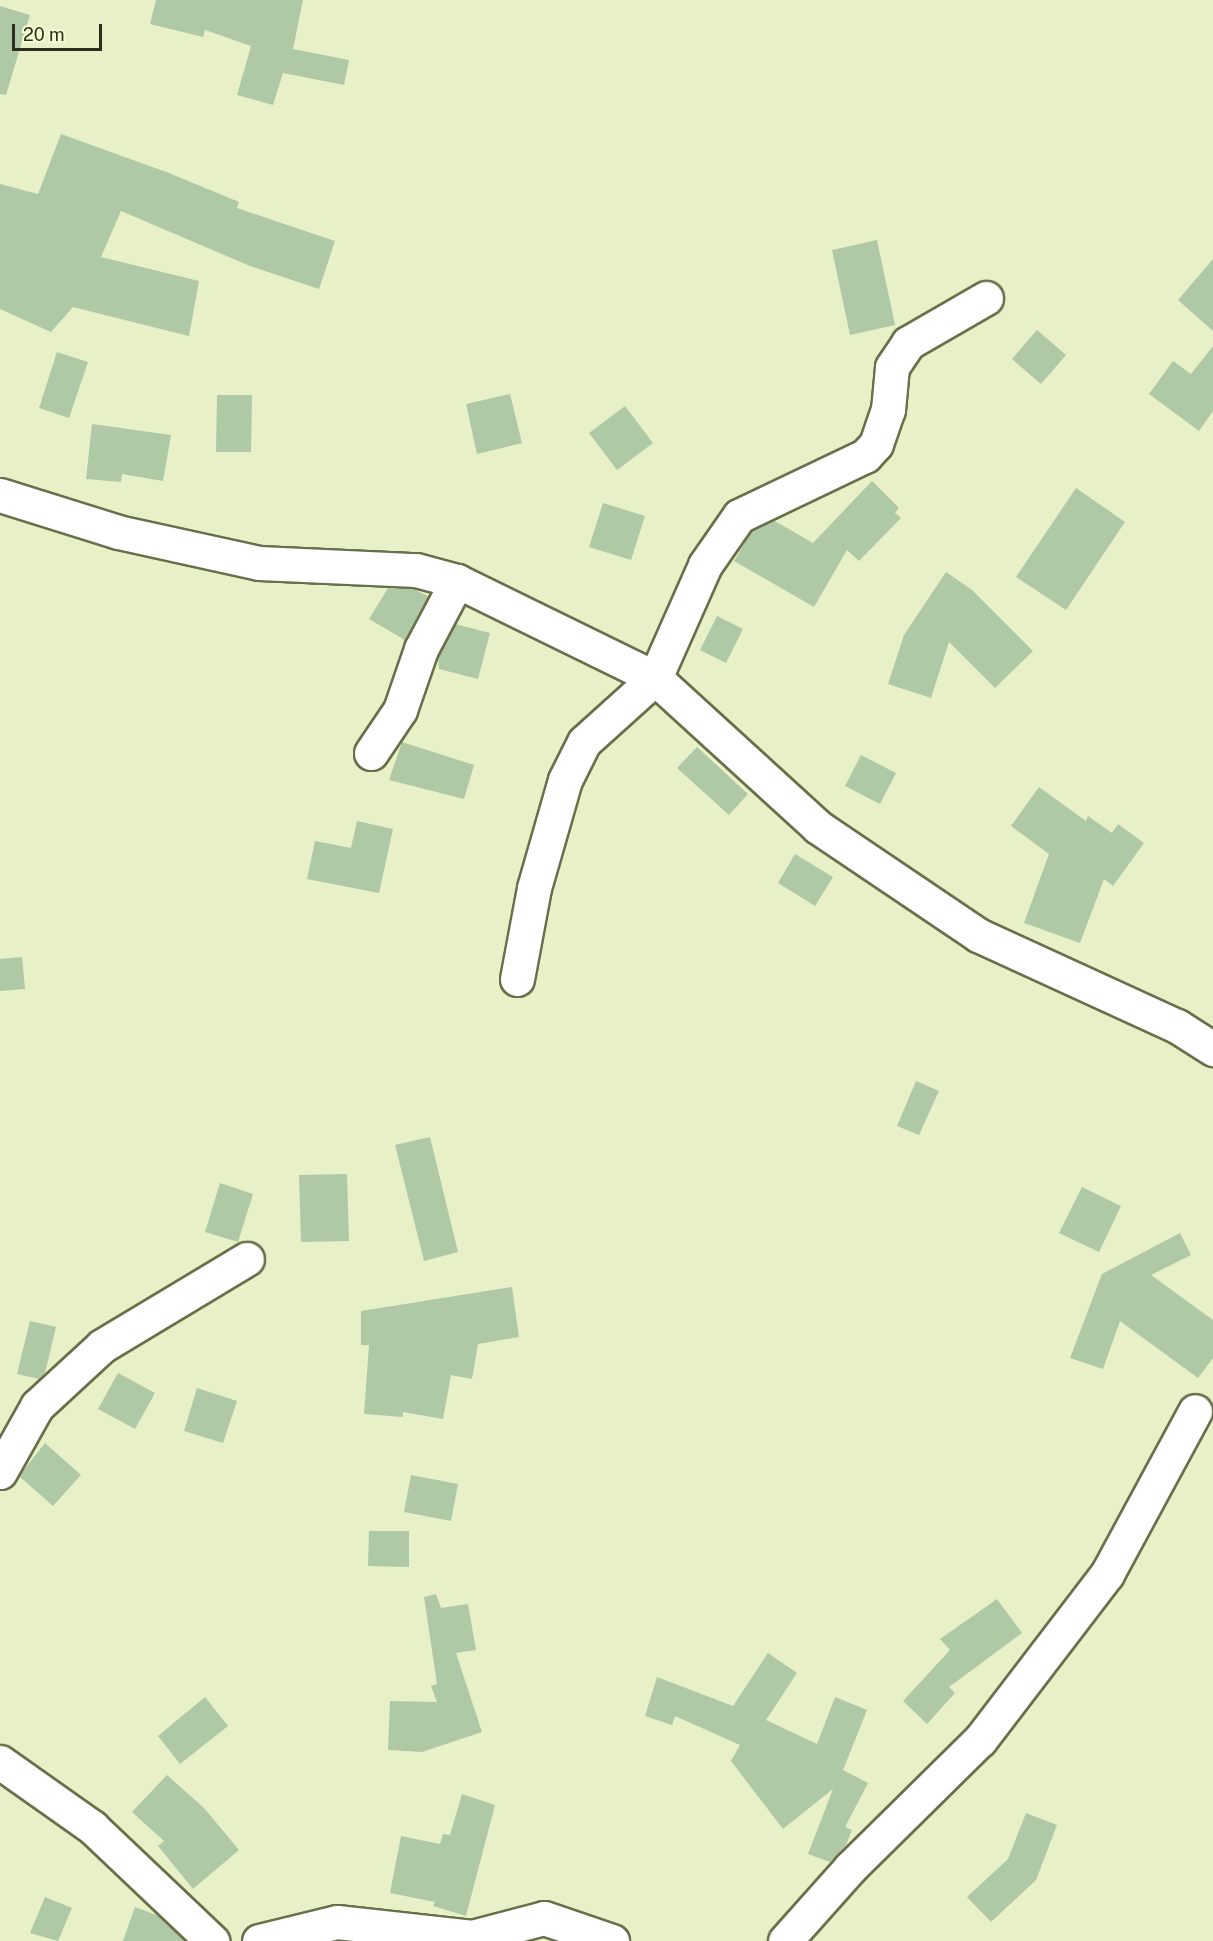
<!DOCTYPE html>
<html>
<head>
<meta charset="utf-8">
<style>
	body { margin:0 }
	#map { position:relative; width:1213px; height:1941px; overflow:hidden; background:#e7f0c7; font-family:"Public Sans",sans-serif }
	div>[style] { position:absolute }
	.building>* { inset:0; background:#afc9a7 }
	.roads { filter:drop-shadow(2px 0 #68704b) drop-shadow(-2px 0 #68704b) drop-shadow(0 2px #68704b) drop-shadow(0 -2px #68704b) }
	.minor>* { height:33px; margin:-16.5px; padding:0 16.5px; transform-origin:16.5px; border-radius:16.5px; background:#fff }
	span { translate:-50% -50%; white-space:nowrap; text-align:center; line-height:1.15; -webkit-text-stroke:4.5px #f4fed4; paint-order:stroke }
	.scale { position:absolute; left:12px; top:24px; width:90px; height:27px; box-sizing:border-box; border:3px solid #2c2f20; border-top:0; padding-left:8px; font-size:18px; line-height:21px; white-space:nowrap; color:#2c2f20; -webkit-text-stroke:4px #f4fed4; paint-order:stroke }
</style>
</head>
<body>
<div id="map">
	<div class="building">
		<i style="clip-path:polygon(156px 0,303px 0,293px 49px,349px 60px,344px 85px,283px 73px,273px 105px,237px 95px,251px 46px,205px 30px,203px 37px,150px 24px)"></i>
		<i style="clip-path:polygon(0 6px,30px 15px,6px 95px,0 94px)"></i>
		<i style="clip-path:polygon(61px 134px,169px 173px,239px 202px,237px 208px,335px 241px,319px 289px,250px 266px,121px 211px,101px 257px,199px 281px,189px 336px,73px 307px,51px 332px,0 309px,0 184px,38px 194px)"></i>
		<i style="clip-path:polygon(877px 240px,895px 325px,850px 335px,832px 250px)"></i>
		<i style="clip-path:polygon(1213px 259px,1213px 331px,1178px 300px)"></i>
		<i style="clip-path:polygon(1037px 330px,1066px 355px,1041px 384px,1012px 359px)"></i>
		<i style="clip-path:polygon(1213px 346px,1213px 411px,1199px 431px,1149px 394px,1173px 361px,1191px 374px)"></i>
		<i style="clip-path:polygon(57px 352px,88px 362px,69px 418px,39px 408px)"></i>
		<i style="clip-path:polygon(510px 394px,522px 443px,477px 454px,466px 404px)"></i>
		<i style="clip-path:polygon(217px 395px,252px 395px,251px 452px,216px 452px)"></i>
		<i style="clip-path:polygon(625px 406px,653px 443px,617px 470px,589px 433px)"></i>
		<i style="clip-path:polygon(92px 424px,171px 435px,163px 481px,122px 474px,121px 482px,86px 479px)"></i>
		<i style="clip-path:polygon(872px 481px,899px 508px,895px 513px,901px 518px,859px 561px,847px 550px,814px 607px,734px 561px,752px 531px,773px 520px,813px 543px)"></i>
		<i style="clip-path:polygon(1076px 488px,1125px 522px,1066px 610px,1016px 577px)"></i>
		<i style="clip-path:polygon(603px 503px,645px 516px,631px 560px,589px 547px)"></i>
		<i style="clip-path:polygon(946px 572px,972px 590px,1033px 651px,995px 688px,949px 642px,931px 698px,888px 684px,904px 635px)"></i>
		<i style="clip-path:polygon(388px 588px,413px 589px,428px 596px,405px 640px,369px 619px)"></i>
		<i style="clip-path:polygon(717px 616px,743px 629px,726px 663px,700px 650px)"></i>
		<i style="clip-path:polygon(455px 624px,490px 633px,478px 679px,439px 669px,438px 656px)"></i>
		<i style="clip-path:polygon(402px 742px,474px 765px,464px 799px,389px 780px)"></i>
		<i style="clip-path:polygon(697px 747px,748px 794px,729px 815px,677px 768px)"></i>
		<i style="clip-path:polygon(861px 755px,896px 773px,880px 804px,845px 786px)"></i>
		<i style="clip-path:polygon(1039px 787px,1086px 821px,1088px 816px,1112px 833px,1118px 824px,1144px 843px,1113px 886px,1104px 879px,1080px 943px,1024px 923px,1049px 854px,1011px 826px)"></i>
		<i style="clip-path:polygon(357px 821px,393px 829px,379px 893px,307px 879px,315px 841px,351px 848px)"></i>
		<i style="clip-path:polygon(795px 854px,833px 877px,815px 906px,778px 883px)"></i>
		<i style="clip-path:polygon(22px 957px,25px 989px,0 991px,0 959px)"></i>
		<i style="clip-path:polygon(916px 1081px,939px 1091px,919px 1135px,897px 1126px)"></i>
		<i style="clip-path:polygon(430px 1137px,458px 1252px,424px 1261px,395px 1145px)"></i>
		<i style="clip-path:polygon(347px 1174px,349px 1241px,301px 1242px,299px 1175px)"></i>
		<i style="clip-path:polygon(220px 1183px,253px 1194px,238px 1242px,205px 1232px)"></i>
		<i style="clip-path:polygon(1082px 1187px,1121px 1206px,1099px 1252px,1059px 1233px)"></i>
		<i style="clip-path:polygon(1180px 1233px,1191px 1255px,1151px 1275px,1213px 1320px,1213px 1358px,1198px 1378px,1120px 1321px,1103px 1369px,1070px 1358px,1102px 1274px)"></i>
		<i style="clip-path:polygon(512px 1287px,519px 1337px,478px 1344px,472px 1379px,451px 1375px,443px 1419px,403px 1412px,403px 1417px,364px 1414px,369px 1345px,361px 1345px,361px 1311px)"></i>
		<i style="clip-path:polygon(30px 1321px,56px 1327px,45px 1373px,39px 1379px,17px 1374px)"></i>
		<i style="clip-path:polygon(118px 1373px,155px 1393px,135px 1429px,98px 1409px)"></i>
		<i style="clip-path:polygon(197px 1388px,237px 1401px,223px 1443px,184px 1431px)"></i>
		<i style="clip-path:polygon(45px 1443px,81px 1475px,53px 1506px,19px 1476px)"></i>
		<i style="clip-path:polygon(411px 1475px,458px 1484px,451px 1521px,404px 1512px)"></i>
		<i style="clip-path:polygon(369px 1531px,409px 1531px,409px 1567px,368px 1566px)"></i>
		<i style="clip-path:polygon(436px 1594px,441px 1608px,468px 1604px,476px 1650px,456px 1653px,482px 1732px,422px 1752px,388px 1750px,390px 1701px,437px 1702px,431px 1686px,437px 1684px,424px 1597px)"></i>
		<i style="clip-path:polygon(997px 1599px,1022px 1633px,949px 1687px,955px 1693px,927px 1724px,903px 1701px,950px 1650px,940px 1639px)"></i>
		<i style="clip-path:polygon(768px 1653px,797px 1673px,766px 1720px,817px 1744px,835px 1697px,867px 1710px,843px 1770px,868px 1783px,845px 1827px,852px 1830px,846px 1845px,830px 1862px,808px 1854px,833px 1789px,783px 1829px,731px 1761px,740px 1745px,675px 1716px,672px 1725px,645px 1716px,657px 1677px,733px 1706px)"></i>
		<i style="clip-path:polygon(205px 1697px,228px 1726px,180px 1764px,158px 1736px)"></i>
		<i style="clip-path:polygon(167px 1775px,204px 1808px,239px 1850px,193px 1889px,158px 1846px,164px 1841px,132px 1812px)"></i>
		<i style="clip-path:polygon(462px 1794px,495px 1805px,466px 1916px,433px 1906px,435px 1902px,390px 1893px,401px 1836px,440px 1844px,443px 1834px,450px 1835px)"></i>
		<i style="clip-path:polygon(1026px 1813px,1057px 1825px,1036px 1880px,991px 1922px,967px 1897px,1008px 1859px)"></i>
		<i style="clip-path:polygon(45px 1897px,72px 1908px,58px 1941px,30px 1933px)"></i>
		<i style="clip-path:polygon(135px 1907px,159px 1916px,185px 1941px,123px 1941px)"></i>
	</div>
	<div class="roads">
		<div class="minor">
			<i style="left:0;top:495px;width:124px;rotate:17.4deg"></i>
			<i style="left:118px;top:532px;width:144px;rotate:12.4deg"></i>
			<i style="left:259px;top:563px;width:157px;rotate:2.6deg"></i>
			<i style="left:416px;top:570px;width:42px;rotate:15deg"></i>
			<i style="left:457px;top:581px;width:220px;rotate:26.1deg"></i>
			<i style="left:655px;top:678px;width:124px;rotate:-66.1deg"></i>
			<i style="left:705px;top:565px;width:60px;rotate:-55.2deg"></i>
			<i style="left:739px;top:516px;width:140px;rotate:-25.5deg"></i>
			<i style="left:865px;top:456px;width:16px;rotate:-47deg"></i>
			<i style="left:876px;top:444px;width:36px;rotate:-71deg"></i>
			<i style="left:888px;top:410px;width:43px;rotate:-84.7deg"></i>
			<i style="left:892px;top:367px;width:29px;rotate:-56deg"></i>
			<i style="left:908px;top:343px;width:90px;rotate:-30deg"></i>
			<i style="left:371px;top:753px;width:52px;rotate:-56deg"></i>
			<i style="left:400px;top:710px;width:65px;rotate:-71deg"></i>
			<i style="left:421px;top:649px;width:77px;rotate:-62.1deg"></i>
			<i style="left:517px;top:979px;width:93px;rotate:-79.4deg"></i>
			<i style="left:534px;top:888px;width:112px;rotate:-74deg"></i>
			<i style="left:565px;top:780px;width:42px;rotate:-63.4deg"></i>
			<i style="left:584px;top:742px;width:96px;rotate:-42deg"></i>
			<i style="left:655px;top:678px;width:221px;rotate:42.4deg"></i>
			<i style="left:818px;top:827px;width:193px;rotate:34deg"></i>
			<i style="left:978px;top:935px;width:219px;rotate:24.6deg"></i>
			<i style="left:1177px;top:1026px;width:43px;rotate:32.6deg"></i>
			<i style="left:0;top:1472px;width:76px;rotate:-60.7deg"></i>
			<i style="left:37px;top:1406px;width:88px;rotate:-42.7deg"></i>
			<i style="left:102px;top:1346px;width:169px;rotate:-31deg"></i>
			<i style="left:0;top:1762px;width:113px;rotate:35.2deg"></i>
			<i style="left:92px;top:1827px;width:166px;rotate:43.5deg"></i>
			<i style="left:259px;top:1941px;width:80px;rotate:-13.7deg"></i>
			<i style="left:337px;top:1922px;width:136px;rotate:6.3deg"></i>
			<i style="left:472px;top:1937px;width:74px;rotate:-14.8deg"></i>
			<i style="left:544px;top:1918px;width:72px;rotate:18.7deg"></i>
			<i style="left:785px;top:1941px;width:98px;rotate:-48.3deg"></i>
			<i style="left:850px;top:1868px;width:182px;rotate:-44.6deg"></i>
			<i style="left:980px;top:1740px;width:209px;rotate:-52.6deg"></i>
			<i style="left:1107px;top:1574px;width:185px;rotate:-61.6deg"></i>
		</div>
	</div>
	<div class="scale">20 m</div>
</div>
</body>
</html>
